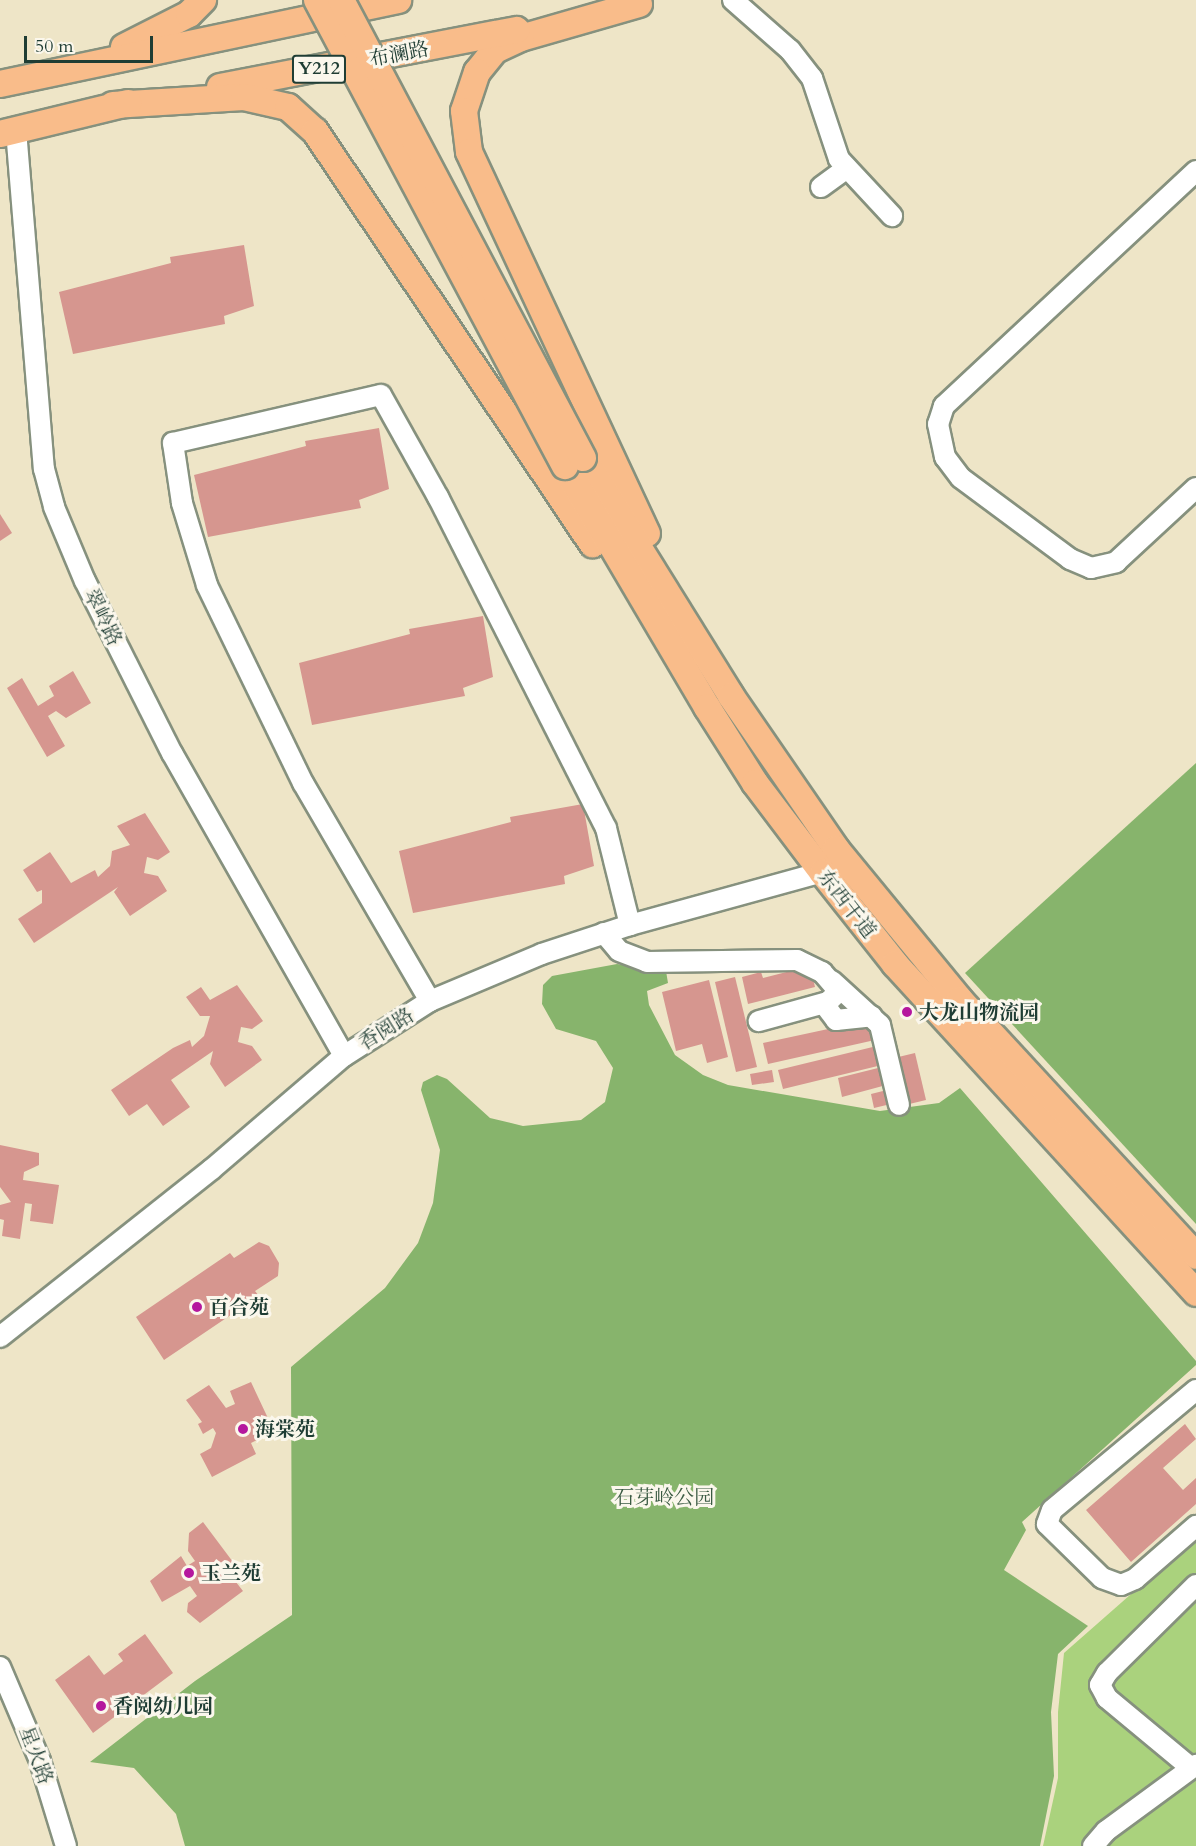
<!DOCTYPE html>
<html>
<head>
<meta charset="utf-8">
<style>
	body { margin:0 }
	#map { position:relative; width:1196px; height:1846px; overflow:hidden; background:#eee5c7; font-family:Cardo,"Noto Serif SC",serif }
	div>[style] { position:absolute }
	.green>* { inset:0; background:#aad27d }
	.forest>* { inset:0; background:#87b46c }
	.building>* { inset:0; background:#d6968f }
	.roads { filter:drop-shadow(2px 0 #86917e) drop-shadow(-2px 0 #86917e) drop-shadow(0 2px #86917e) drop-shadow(0 -2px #86917e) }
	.minor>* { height:20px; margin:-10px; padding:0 10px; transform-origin:10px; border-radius:10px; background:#fff }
	.major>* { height:26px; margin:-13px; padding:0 13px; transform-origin:13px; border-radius:13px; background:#f9bc8a }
	.bridges { filter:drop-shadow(2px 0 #86917e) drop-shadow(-2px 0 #86917e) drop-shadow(0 2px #86917e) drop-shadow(0 -2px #86917e) }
	.major-bridge>* { height:26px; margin:-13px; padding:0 13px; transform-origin:13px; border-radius:13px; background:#f9bc8a }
	.dots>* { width:16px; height:16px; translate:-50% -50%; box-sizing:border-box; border:3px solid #fbf7ec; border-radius:50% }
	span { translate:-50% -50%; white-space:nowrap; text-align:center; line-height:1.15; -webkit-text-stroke:6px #fbf7ec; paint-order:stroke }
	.shield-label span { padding:2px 4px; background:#fbf7ec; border:2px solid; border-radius:4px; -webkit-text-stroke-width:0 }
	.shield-label { font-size:18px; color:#1f3d34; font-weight:700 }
	.street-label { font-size:20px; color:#1f3d34 }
	.poi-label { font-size:20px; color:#1f3d34; font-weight:700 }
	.left { translate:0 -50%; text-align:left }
	.park-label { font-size:20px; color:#3b5b43 }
	.scale { position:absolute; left:24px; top:36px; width:129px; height:27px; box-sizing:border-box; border:3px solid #1f3d34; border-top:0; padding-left:8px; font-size:18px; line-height:21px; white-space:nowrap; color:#1f3d34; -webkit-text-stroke:4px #fbf7ec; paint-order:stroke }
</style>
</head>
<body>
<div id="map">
	<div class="green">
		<i style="clip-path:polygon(1196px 1537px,1196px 1846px,1043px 1846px,1058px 1778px,1058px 1712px,1064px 1653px)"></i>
	</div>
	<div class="forest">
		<i style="clip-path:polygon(1196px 763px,1196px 1224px,965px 973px)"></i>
		<i style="clip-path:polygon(617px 964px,666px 971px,668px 983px,647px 991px,649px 1005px,675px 1055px,703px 1075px,728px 1085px,880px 1111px,939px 1103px,960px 1088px,1196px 1361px,1196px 1365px,1022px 1522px,1026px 1530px,1004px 1570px,1088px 1626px,1058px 1654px,1051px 1712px,1054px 1776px,1040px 1846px,185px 1846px,176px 1814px,134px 1768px,90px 1762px,195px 1681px,292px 1615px,291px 1367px,385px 1288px,418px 1243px,433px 1203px,440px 1150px,421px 1090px,423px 1082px,437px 1075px,447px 1079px,490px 1118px,523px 1126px,581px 1120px,605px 1102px,613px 1068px,596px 1041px,556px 1029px,542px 1004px,543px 985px,552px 976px)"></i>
	</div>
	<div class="building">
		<i style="clip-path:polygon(244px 245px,254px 306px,224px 316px,225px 324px,73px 354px,59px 292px,171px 263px,170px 257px)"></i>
		<i style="clip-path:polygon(379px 428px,389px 489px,359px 500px,361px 508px,208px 537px,194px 475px,306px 446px,305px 441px)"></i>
		<i style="clip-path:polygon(0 514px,12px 533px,0 541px)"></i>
		<i style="clip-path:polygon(483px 616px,493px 677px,463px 688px,465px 696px,312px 725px,299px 663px,410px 634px,409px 629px)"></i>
		<i style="clip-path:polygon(73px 671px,91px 703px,66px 718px,56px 711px,48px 716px,65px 746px,47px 757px,7px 688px,22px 678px,38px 706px,54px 696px,49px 686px)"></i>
		<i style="clip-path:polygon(583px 804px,594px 866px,564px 876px,565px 884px,413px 913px,399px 851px,511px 822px,510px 817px)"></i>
		<i style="clip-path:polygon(145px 813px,170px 852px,158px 860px,147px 857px,144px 873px,158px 876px,167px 891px,130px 916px,114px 892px,118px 887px,34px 943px,18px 919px,42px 903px,42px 890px,37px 892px,23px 870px,50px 852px,71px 883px,95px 870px,98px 877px,110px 866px,112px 851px,130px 845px,117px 826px)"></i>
		<i style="clip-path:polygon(810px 966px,815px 987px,748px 1004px,742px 977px,761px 972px,763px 978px)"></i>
		<i style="clip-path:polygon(735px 977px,757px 1067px,736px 1072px,715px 982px)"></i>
		<i style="clip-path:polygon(709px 980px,728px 1057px,707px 1063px,702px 1044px,676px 1051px,662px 992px)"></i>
		<i style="clip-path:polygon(237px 985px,263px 1021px,252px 1029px,241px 1027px,238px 1042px,252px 1046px,262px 1060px,225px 1087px,210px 1064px,213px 1051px,171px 1080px,190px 1107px,163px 1126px,147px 1104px,129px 1116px,111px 1090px,173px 1048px,190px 1040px,192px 1047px,204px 1036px,210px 1016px,200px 1016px,186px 997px,201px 987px,210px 1000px)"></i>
		<i style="clip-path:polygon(870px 1020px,875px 1040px,768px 1064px,763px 1043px)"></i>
		<i style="clip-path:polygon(881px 1045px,886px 1064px,783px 1089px,778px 1070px)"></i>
		<i style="clip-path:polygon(915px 1053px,926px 1100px,901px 1106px,890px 1059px)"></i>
		<i style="clip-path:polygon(886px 1066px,890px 1084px,842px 1097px,838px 1078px)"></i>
		<i style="clip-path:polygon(772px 1070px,774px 1082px,752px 1085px,750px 1074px)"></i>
		<i style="clip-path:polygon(891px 1089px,895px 1103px,874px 1108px,871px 1094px)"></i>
		<i style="clip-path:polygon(0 1145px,39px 1153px,39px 1165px,24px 1172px,23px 1180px,59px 1185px,53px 1224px,30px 1221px,32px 1204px,25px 1203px,20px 1239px,2px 1236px,4px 1220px,0 1219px,0 1205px,11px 1202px,0 1187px)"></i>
		<i style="clip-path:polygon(259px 1242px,269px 1246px,279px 1263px,278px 1276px,255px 1291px,259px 1296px,164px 1360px,136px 1317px,230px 1253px,234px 1258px)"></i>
		<i style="clip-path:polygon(251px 1382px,274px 1431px,251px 1443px,256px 1454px,212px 1477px,200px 1454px,211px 1448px,216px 1433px,213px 1428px,203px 1434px,198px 1424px,202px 1422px,186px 1400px,209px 1385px,226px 1408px,235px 1404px,230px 1391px)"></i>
		<i style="clip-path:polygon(1185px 1424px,1196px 1439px,1163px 1468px,1183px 1490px,1196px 1478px,1196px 1504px,1131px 1562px,1086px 1510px)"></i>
		<i style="clip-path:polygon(203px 1522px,233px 1562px,221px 1571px,227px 1580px,232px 1577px,243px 1591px,200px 1623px,187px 1612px,188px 1603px,197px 1596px,190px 1586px,162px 1602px,150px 1581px,181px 1556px,187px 1566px,195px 1561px,188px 1551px,189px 1533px)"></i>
		<i style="clip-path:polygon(145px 1634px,173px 1673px,93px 1733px,55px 1680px,89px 1655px,104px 1675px,123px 1661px,118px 1654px)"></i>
	</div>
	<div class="roads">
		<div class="minor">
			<i style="left:733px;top:0;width:76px;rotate:41.3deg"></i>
			<i style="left:790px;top:50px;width:36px;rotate:52deg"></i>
			<i style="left:812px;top:78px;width:85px;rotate:71.6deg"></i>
			<i style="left:839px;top:159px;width:78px;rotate:47.1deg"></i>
			<i style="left:16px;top:130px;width:340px;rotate:85.3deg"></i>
			<i style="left:44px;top:469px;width:39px;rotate:75deg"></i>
			<i style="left:54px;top:507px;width:80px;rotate:67.3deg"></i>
			<i style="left:85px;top:581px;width:193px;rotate:63.2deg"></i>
			<i style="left:172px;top:753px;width:348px;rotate:60.4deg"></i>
			<i style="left:1196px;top:171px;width:345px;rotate:137deg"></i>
			<i style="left:944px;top:406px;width:19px;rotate:108deg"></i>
			<i style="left:938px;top:424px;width:34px;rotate:78deg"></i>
			<i style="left:945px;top:457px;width:26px;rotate:53deg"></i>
			<i style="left:961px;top:478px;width:136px;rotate:36.6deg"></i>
			<i style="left:1070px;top:559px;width:23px;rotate:23deg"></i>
			<i style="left:1091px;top:568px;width:26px;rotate:-13deg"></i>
			<i style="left:1116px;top:562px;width:109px;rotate:-42.8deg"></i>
			<i style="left:821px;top:187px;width:32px;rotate:-36deg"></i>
			<i style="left:604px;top:933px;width:23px;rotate:50deg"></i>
			<i style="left:619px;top:951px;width:30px;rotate:21deg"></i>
			<i style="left:647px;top:962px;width:150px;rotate:-0.8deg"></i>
			<i style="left:797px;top:960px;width:28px;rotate:26deg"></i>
			<i style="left:822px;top:972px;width:20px;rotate:49deg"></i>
			<i style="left:835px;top:987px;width:7px;rotate:82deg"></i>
			<i style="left:836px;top:994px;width:11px;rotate:135deg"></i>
			<i style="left:828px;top:1002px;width:72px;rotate:164.6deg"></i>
			<i style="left:832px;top:981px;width:65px;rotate:42.5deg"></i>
			<i style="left:880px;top:1025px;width:82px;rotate:76.6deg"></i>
			<i style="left:430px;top:1001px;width:252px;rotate:-120.2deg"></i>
			<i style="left:303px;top:783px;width:220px;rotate:-115.9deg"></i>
			<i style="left:207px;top:585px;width:86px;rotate:-107deg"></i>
			<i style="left:182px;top:503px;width:61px;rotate:-98.5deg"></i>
			<i style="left:173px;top:443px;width:213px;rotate:-13deg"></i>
			<i style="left:381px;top:395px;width:117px;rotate:60.8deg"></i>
			<i style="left:438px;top:497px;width:371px;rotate:63.1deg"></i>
			<i style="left:606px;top:828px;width:100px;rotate:76.1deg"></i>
			<i style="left:824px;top:1004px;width:20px;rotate:53deg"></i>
			<i style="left:836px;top:1020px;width:36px;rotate:-6deg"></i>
			<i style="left:0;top:1337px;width:270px;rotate:-38.4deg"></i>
			<i style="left:212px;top:1169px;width:174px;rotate:-40.6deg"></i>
			<i style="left:344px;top:1056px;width:102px;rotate:-32.6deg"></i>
			<i style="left:430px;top:1001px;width:121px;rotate:-22.8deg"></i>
			<i style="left:542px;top:954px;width:93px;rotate:-18.2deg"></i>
			<i style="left:630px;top:925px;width:212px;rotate:-15.4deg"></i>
			<i style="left:1196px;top:1390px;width:187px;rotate:140.2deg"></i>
			<i style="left:1052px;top:1510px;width:15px;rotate:110deg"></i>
			<i style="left:1047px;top:1524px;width:77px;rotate:44.5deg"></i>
			<i style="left:1102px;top:1578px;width:20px;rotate:20deg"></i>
			<i style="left:1121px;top:1585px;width:15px;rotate:-23deg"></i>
			<i style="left:1135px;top:1579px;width:81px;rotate:-41deg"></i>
			<i style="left:0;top:1667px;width:102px;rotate:66.9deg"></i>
			<i style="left:40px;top:1761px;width:89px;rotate:73deg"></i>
			<i style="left:1190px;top:1767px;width:108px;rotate:-140.3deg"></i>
			<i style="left:1107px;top:1698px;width:15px;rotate:-118deg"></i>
			<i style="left:1100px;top:1685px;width:14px;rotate:-60deg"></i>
			<i style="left:1107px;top:1673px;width:125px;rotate:-44.7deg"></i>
			<i style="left:1093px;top:1846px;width:20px;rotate:-49deg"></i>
			<i style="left:1106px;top:1831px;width:112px;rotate:-36.3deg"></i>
		</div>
		<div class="major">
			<i style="left:639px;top:4px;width:123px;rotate:163.9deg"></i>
			<i style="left:521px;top:38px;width:29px;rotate:155deg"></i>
			<i style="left:495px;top:50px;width:28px;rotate:129deg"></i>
			<i style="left:477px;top:72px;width:41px;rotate:108.4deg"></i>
			<i style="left:464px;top:111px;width:41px;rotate:83deg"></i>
			<i style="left:469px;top:152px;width:421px;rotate:65deg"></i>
			<i style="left:124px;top:47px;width:73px;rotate:-26.9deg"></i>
			<i style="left:189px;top:14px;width:20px;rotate:-45deg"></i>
			<i style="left:0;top:84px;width:407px;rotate:-11.9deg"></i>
			<i style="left:220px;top:87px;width:302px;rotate:-10.9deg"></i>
			<i style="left:113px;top:105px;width:131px;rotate:-3.5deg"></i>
			<i style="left:244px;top:97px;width:45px;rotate:12.8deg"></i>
			<i style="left:288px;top:107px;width:36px;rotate:42deg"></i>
			<i style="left:315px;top:131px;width:498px;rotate:56.1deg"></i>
			<i style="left:0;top:134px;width:132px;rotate:-13.6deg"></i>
			<i style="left:583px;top:458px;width:280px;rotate:58.1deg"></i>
			<i style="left:731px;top:696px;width:186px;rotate:55.5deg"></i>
			<i style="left:836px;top:849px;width:195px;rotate:50.6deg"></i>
			<i style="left:960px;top:1000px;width:348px;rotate:47.3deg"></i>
			<i style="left:565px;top:466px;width:280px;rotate:59.5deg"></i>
			<i style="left:707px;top:707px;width:90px;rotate:57.7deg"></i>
			<i style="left:755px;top:783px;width:113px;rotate:52.9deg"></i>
			<i style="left:823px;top:873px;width:116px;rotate:51.6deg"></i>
			<i style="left:895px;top:964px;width:446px;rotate:47.5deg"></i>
		</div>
	</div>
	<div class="bridges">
		<div class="major-bridge">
			<i style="left:317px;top:0;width:528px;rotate:61.98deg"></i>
			<i style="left:341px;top:0;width:518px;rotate:62.15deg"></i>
		</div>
	</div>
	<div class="dots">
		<i style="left:907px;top:1012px;background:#b5179e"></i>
		<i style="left:197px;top:1307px;background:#b5179e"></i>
		<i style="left:243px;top:1429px;background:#b5179e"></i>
		<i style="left:189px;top:1573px;background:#b5179e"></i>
		<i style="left:101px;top:1706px;background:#b5179e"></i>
	</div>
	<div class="shield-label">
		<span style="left:319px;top:69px">Y212</span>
	</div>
	<div class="street-label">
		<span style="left:399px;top:54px;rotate:-11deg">布澜路</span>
		<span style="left:103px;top:617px;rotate:64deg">翠岭路</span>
		<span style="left:847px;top:904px;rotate:52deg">东西干道</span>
		<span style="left:386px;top:1029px;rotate:-32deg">香阅路</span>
		<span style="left:36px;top:1755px;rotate:69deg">星火路</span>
	</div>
	<div class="poi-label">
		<span class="left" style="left:919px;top:1012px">大龙山物流园</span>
		<span class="left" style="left:209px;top:1307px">百合苑</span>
		<span class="left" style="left:255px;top:1429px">海棠苑</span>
		<span class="left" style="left:201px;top:1573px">玉兰苑</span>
		<span class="left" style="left:113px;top:1706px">香阅幼儿园</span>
	</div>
	<div class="park-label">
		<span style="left:664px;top:1497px">石芽岭公园</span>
	</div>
	<div class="scale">50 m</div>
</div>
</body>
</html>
